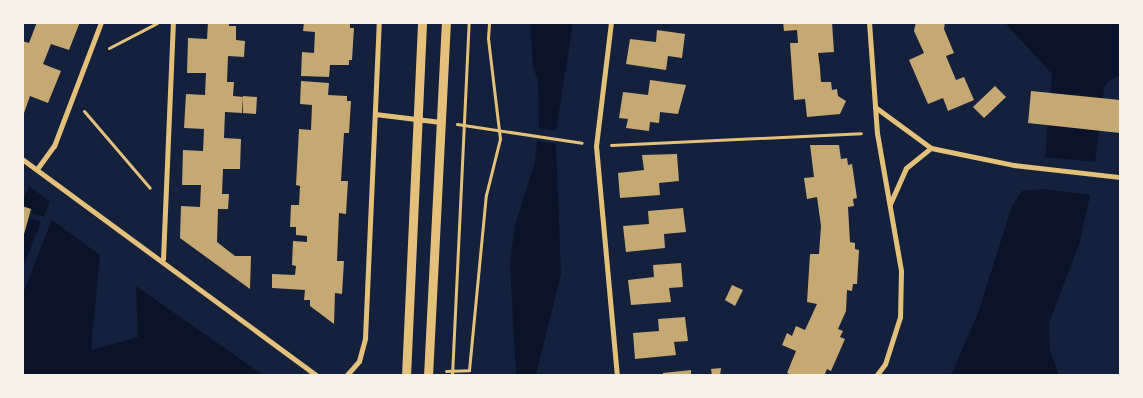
<!DOCTYPE html>
<html>
<head>
<meta charset="utf-8">
<style>
	body { margin:0 }
	#map { position:relative; width:1143px; height:398px; overflow:hidden; background:#14213d; font-family:"Crimson Pro",serif }
	div>[style] { position:absolute }
	.water>* { inset:0; background:#0b132b }
	.pier>* { inset:0; background:#14213d }
	.building>* { inset:0; background:#c6a872 }
	.path>* { height:3px; margin:-1.5px; padding:0 1.5px; transform-origin:1.5px; border-radius:1.5px; background:#e5c07b }
	.minor>* { height:5px; margin:-2.5px; padding:0 2.5px; transform-origin:2.5px; border-radius:2.5px; background:#e5c07b }
	.tertiary>* { height:9px; margin:-4.5px; padding:0 4.5px; transform-origin:4.5px; border-radius:4.5px; background:#e5c07b }
	span { translate:-50% -50%; white-space:nowrap; text-align:center; line-height:1.15; -webkit-text-stroke:4.5px #f6f1e7; paint-order:stroke }
	.frame { position:absolute; inset:0; border:24px solid #f6f1e7; pointer-events:none }
</style>
</head>
<body>
<div id="map">
	<div class="water">
		<i style="clip-path:polygon(530px 23px,573px 23px,556px 131px,539px 128px,538px 80px,533px 68px)"></i>
		<i style="clip-path:polygon(1005px 23px,1120px 23px,1120px 76px,1110px 80px,1104px 88px,1095px 162px,1045px 157px,1052px 74px)"></i>
		<i style="clip-path:polygon(537px 141px,556px 144px,561px 274px,536px 375px,516px 375px,510px 263px,515px 225px,535px 162px)"></i>
		<i style="clip-path:polygon(29px 186px,56px 206px,51px 219px,100px 255px,91px 350px,138px 337px,136px 286px,263px 375px,23px 375px,22px 236px,33px 210px,23px 206px,23px 200px)"></i>
		<i style="clip-path:polygon(1042px 189px,1090px 195px,1080px 242px,1049px 323px,1050px 350px,1059px 375px,951px 375px,978px 313px,1012px 206px,1022px 191px)"></i>
	</div>
	<div class="pier">
		<i style="clip-path:polygon(50px 201px,57px 206px,23px 294px,23px 267px,41px 222px,28px 217px,30px 212px,44px 217px)"></i>
	</div>
	<div class="building">
		<i style="clip-path:polygon(37px 22px,80px 22px,69px 50px,51px 44px,43px 64px,61px 71px,48px 103px,30px 96px,23px 116px,22px 41px,29px 43px)"></i>
		<i style="clip-path:polygon(208px 22px,229px 22px,229px 26px,236px 26px,236px 40px,245px 41px,244px 57px,228px 56px,227px 82px,234px 82px,233px 96px,243px 97px,242px 113px,225px 112px,224px 138px,241px 139px,240px 169px,223px 169px,222px 194px,229px 194px,228px 209px,218px 209px,217px 242px,235px 256px,251px 256px,250px 289px,180px 238px,181px 206px,200px 207px,201px 185px,182px 185px,183px 150px,203px 151px,204px 129px,184px 128px,186px 94px,205px 95px,206px 73px,187px 73px,188px 38px,207px 39px)"></i>
		<i style="clip-path:polygon(304px 22px,350px 22px,350px 28px,354px 28px,352px 60px,349px 60px,349px 65px,330px 65px,329px 77px,301px 76px,302px 52px,314px 53px,315px 32px,303px 31px)"></i>
		<i style="clip-path:polygon(783px 22px,832px 22px,834px 52px,818px 53px,820px 68px,821px 82px,831px 82px,832px 90px,837px 89px,838px 96px,846px 101px,840px 114px,807px 117px,805px 99px,794px 100px,790px 43px,798px 43px,797px 30px,784px 31px)"></i>
		<i style="clip-path:polygon(916px 22px,945px 22px,944px 29px,954px 53px,946px 56px,956px 80px,964px 77px,974px 100px,948px 111px,943px 98px,928px 104px,909px 60px,924px 53px,914px 31px)"></i>
		<i style="clip-path:polygon(657px 30px,685px 34px,682px 58px,668px 56px,666px 70px,626px 64px,630px 39px,656px 42px)"></i>
		<i style="clip-path:polygon(650px 80px,686px 85px,678px 114px,660px 112px,659px 123px,650px 122px,649px 131px,626px 128px,628px 119px,619px 118px,623px 92px,648px 95px)"></i>
		<i style="clip-path:polygon(301px 81px,329px 83px,328px 95px,347px 96px,347px 101px,351px 101px,349px 133px,344px 133px,341px 181px,348px 181px,346px 214px,339px 213px,337px 261px,344px 261px,342px 294px,335px 293px,334px 324px,310px 306px,310px 300px,304px 300px,305px 290px,272px 288px,272px 274px,295px 275px,296px 266px,292px 265px,293px 241px,307px 242px,307px 236px,296px 235px,296px 227px,290px 227px,291px 205px,299px 205px,300px 186px,296px 185px,299px 129px,311px 130px,312px 105px,300px 104px)"></i>
		<i style="clip-path:polygon(995px 86px,1006px 97px,984px 118px,973px 107px)"></i>
		<i style="clip-path:polygon(1031px 91px,1120px 100px,1120px 133px,1028px 123px)"></i>
		<i style="clip-path:polygon(243px 96px,257px 97px,256px 114px,243px 113px)"></i>
		<i style="clip-path:polygon(810px 145px,839px 145px,841px 159px,847px 158px,848px 165px,852px 164px,857px 198px,853px 199px,854px 206px,848px 207px,850px 242px,855px 243px,855px 249px,859px 250px,857px 284px,853px 284px,852px 291px,847px 290px,846px 311px,838px 329px,843px 331px,840px 337px,845px 339px,831px 371px,827px 369px,824px 376px,794px 376px,787px 373px,796px 351px,782px 345px,787px 333px,792px 336px,796px 326px,805px 330px,817px 304px,807px 302px,810px 254px,819px 254px,821px 226px,817px 197px,807px 199px,804px 178px,814px 177px)"></i>
		<i style="clip-path:polygon(677px 154px,679px 181px,659px 183px,660px 195px,620px 198px,618px 173px,644px 170px,642px 155px)"></i>
		<i style="clip-path:polygon(22px 206px,31px 209px,23px 238px,22px 238px)"></i>
		<i style="clip-path:polygon(683px 208px,686px 232px,664px 234px,665px 248px,626px 252px,623px 226px,649px 224px,648px 211px)"></i>
		<i style="clip-path:polygon(681px 263px,683px 287px,669px 288px,671px 302px,631px 305px,628px 280px,654px 277px,653px 265px)"></i>
		<i style="clip-path:polygon(732px 285px,743px 290px,735px 306px,725px 300px)"></i>
		<i style="clip-path:polygon(685px 317px,688px 341px,674px 342px,676px 355px,635px 359px,633px 333px,659px 331px,658px 319px)"></i>
		<i style="clip-path:polygon(721px 368px,720px 376px,712px 376px,711px 369px)"></i>
		<i style="clip-path:polygon(691px 370px,691px 376px,663px 376px,663px 373px)"></i>
	</div>
	<div class="path">
		<i style="left:109px;top:48px;width:54px;rotate:-27.5deg"></i>
		<i style="left:84px;top:111px;width:101px;rotate:49.4deg"></i>
		<i style="left:457px;top:124px;width:126px;rotate:8.6deg"></i>
		<i style="left:611px;top:145px;width:250px;rotate:-2.7deg"></i>
		<i style="left:446px;top:371px;width:23px;rotate:-2deg"></i>
		<i style="left:469px;top:370px;width:176px;rotate:-84.5deg"></i>
		<i style="left:486px;top:195px;width:58px;rotate:-76deg"></i>
		<i style="left:500px;top:139px;width:102px;rotate:-96.8deg"></i>
		<i style="left:488px;top:38px;width:16px;rotate:-86deg"></i>
		<i style="left:452px;top:376px;width:354px;rotate:-87.3deg"></i>
	</div>
	<div class="minor">
		<i style="left:611px;top:22px;width:125px;rotate:96.9deg"></i>
		<i style="left:596px;top:146px;width:231px;rotate:84.8deg"></i>
		<i style="left:869px;top:22px;width:111px;rotate:85.9deg"></i>
		<i style="left:877px;top:133px;width:140px;rotate:80.1deg"></i>
		<i style="left:901px;top:271px;width:46px;rotate:91.2deg"></i>
		<i style="left:900px;top:317px;width:49px;rotate:107.7deg"></i>
		<i style="left:885px;top:364px;width:15px;rotate:127deg"></i>
		<i style="left:875px;top:107px;width:69px;rotate:36.2deg"></i>
		<i style="left:931px;top:148px;width:85px;rotate:11.6deg"></i>
		<i style="left:1014px;top:165px;width:107px;rotate:6.5deg"></i>
		<i style="left:375px;top:114px;width:66px;rotate:6.9deg"></i>
		<i style="left:22px;top:159px;width:366px;rotate:36.3deg"></i>
		<i style="left:37px;top:169px;width:29px;rotate:-54deg"></i>
		<i style="left:54px;top:146px;width:133px;rotate:-69.2deg"></i>
		<i style="left:890px;top:204px;width:39px;rotate:-66deg"></i>
		<i style="left:906px;top:168px;width:32px;rotate:-39deg"></i>
		<i style="left:163px;top:259px;width:237px;rotate:-87.6deg"></i>
		<i style="left:346px;top:376px;width:20px;rotate:-49deg"></i>
		<i style="left:359px;top:361px;width:24px;rotate:-75deg"></i>
		<i style="left:365px;top:338px;width:316px;rotate:-87.5deg"></i>
	</div>
	<div class="tertiary">
		<i style="left:406px;top:376px;width:354px;rotate:-87.4deg"></i>
		<i style="left:428px;top:376px;width:354px;rotate:-87.1deg"></i>
	</div>
	<div class="frame"></div>
</div>
</body>
</html>
